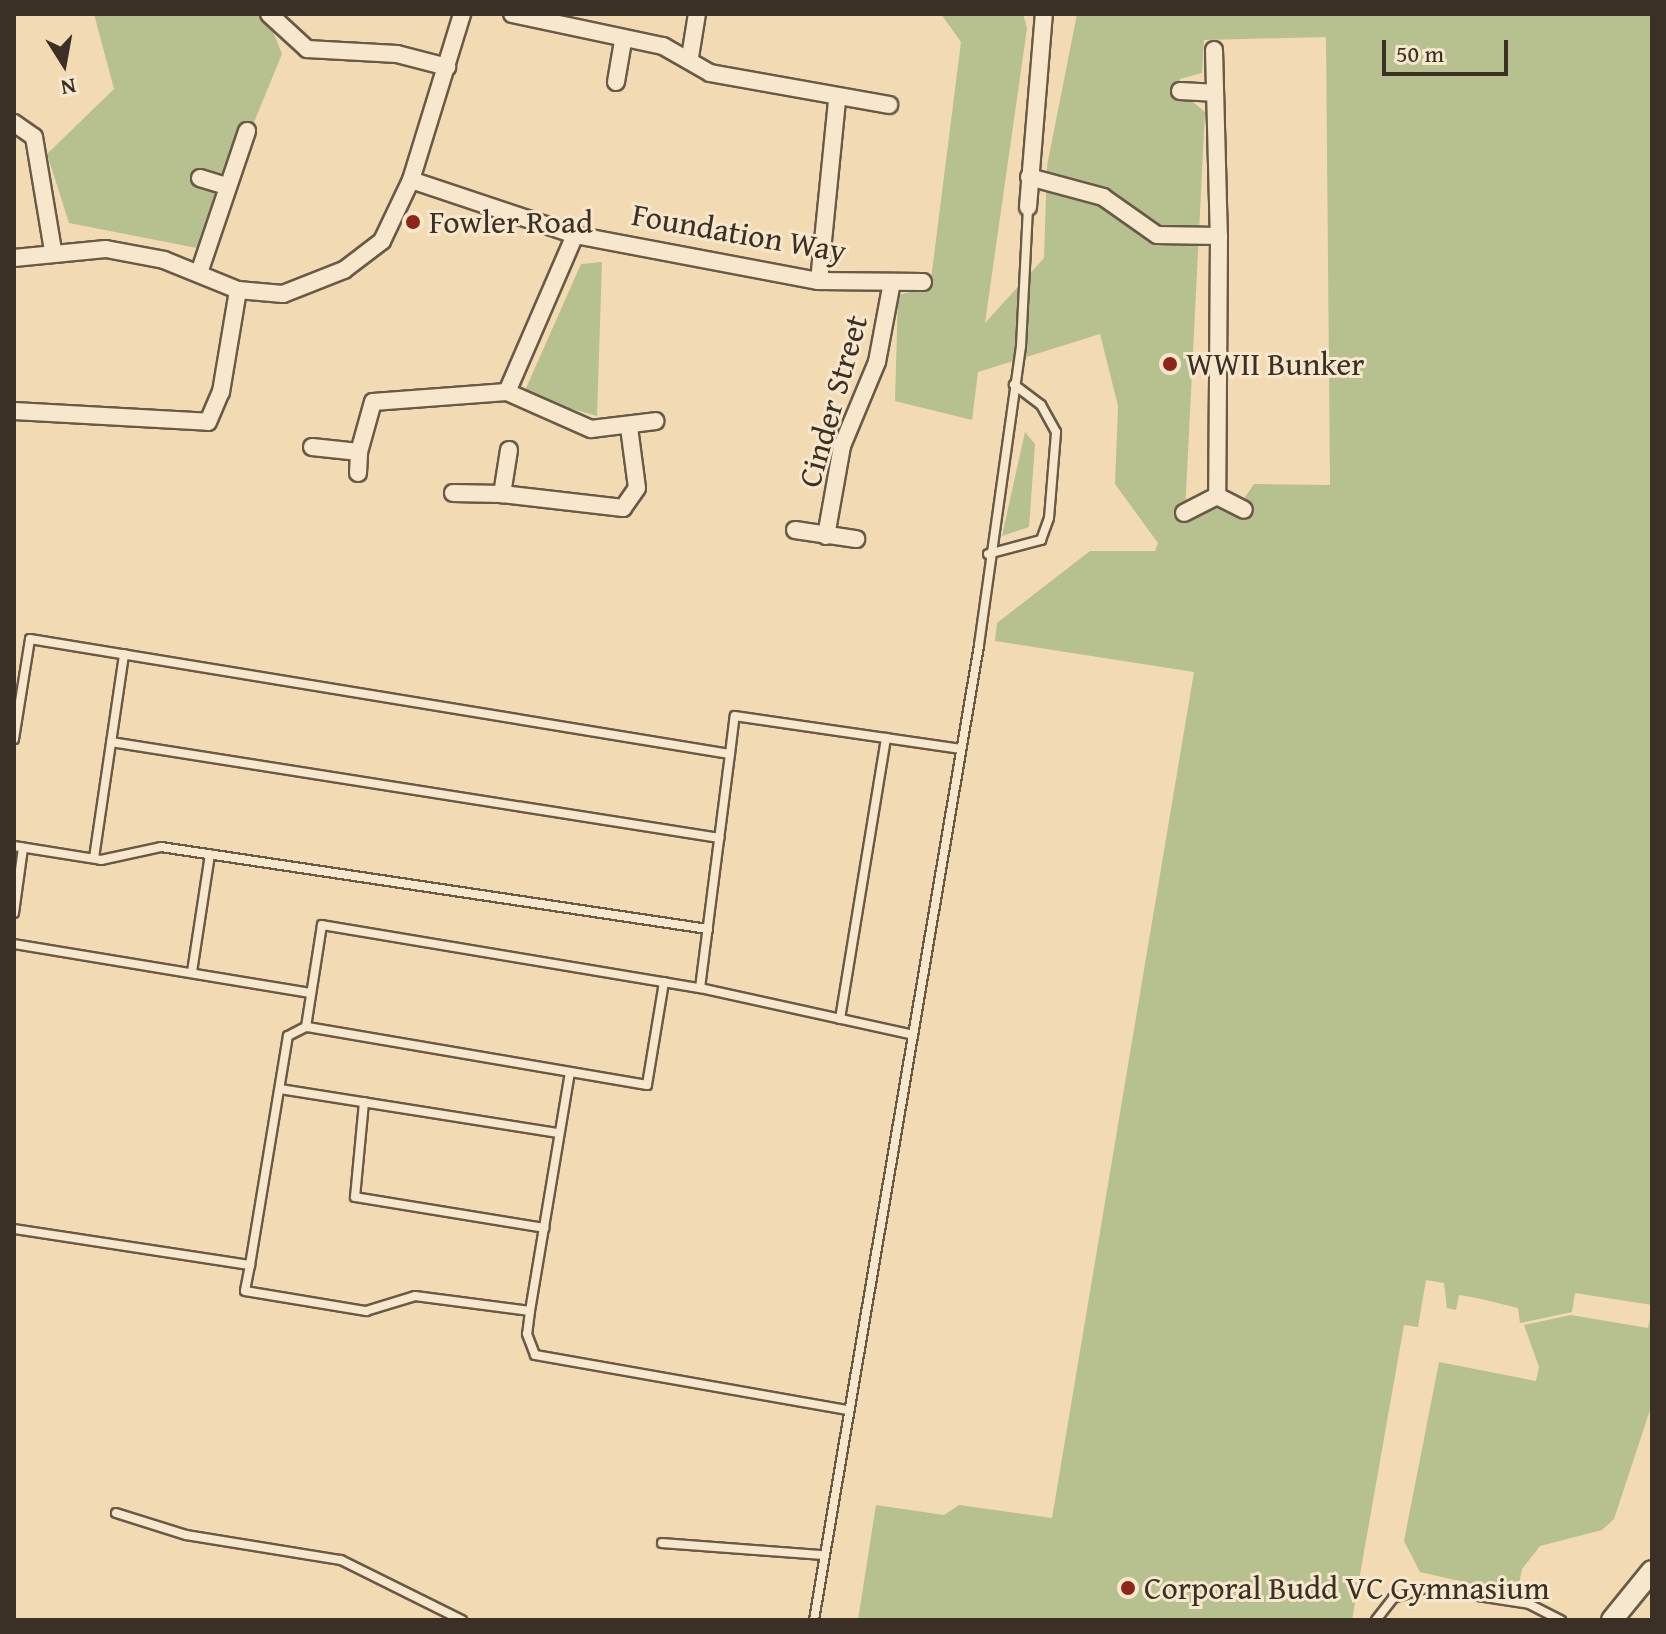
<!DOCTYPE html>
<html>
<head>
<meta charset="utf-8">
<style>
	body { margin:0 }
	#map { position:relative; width:1666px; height:1634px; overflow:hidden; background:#f2dab2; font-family:"Gentium Book Plus",serif }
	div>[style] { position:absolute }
	.green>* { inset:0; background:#b7c08f }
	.roads { filter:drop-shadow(2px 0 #695a48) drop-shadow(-2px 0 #695a48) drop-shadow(0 2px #695a48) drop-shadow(0 -2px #695a48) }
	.service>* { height:8px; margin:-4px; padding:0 4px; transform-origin:4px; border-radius:4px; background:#f7e7cd }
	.minor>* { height:16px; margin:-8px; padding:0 8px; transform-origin:8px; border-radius:8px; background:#f7e7cd }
	.tertiary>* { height:20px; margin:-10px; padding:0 10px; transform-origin:10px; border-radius:10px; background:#f7e7cd }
	.dots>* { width:22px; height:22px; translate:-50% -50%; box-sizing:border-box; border:4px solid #f7e7cd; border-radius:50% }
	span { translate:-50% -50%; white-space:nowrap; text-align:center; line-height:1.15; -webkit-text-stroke:6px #f7e7cd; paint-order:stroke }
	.poi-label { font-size:32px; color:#3b3025 }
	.left { translate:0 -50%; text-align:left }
	.street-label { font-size:32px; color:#3b3025 }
	.frame { position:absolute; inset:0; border:16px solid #3b3025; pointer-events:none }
	.north { position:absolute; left:24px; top:24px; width:80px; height:80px; -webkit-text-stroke:6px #f7e7cd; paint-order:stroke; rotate:169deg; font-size:22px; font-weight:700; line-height:32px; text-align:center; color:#3b3025 }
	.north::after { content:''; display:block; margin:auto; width:28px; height:36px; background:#3b3025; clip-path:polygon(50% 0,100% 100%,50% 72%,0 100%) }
	.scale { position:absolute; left:1382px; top:40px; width:126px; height:36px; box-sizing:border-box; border:4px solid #3b3025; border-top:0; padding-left:10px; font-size:24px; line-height:28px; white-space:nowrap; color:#3b3025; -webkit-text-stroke:6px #f7e7cd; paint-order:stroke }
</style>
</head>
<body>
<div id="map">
	<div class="green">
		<i style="clip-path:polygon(94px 14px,258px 14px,272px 29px,282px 54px,202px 249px,69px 223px,47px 154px,114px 89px)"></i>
		<i style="clip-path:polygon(evenodd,941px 14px,1023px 14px,1027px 28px,985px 323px,1044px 258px,1047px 166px,1077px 14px,1652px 14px,1652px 1305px,1575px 1293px,1572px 1312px,1520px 1323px,1518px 1308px,1477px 1298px,1459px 1295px,1456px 1310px,1447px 1308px,1444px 1283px,1426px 1280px,1418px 1327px,1404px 1325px,1352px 1620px,858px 1620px,876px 1505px,944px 1515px,959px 1505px,1052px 1518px,1194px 672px,995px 641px,997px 623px,1090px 551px,1155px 551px,1158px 543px,1115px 484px,1118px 406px,1100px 334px,978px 372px,972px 420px,895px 401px,898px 295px,930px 287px,961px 42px,941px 14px,1326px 37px,1330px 485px,1254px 484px,1237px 509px,1203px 501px,1185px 513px,1205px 112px,1182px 93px,1180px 79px,1202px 73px,1204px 40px,1326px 37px)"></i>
		<i style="clip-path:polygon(602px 262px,597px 416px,523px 395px,581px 264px)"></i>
		<i style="clip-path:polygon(1025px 432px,1035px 444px,1029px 527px,1002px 536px)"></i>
		<i style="clip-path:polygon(1652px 1309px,1652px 1404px,1614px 1519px,1602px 1530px,1540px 1546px,1522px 1569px,1517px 1594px,1420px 1572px,1404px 1541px,1439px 1362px,1536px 1381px,1539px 1367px,1524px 1325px,1571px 1315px,1648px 1328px)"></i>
	</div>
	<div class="roads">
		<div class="service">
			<i style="left:988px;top:554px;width:55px;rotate:-14.8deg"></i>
			<i style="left:1041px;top:540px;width:23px;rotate:-70deg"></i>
			<i style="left:1049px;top:518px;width:86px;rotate:-85.3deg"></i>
			<i style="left:1056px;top:432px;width:31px;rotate:-119deg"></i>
			<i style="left:1041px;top:405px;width:34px;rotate:-143deg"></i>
			<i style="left:14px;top:739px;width:101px;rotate:-80.9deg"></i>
			<i style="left:30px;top:639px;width:709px;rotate:9.33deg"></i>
			<i style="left:730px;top:754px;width:38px;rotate:-83deg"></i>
			<i style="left:735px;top:716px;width:228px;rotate:8.3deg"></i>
			<i style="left:111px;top:742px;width:616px;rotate:8.97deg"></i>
			<i style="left:14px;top:846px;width:88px;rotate:9.1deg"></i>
			<i style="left:101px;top:860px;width:61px;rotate:-12.2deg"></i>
			<i style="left:161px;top:847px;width:553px;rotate:8.53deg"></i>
			<i style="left:94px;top:858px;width:206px;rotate:-81.6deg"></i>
			<i style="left:14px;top:913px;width:66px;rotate:-82.1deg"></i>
			<i style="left:14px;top:944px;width:301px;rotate:9.4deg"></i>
			<i style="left:192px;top:972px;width:119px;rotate:-81.3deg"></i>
			<i style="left:664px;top:982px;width:104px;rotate:99.4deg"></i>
			<i style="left:647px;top:1085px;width:346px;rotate:-170.3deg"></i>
			<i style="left:306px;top:1027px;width:103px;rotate:-81.1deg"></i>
			<i style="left:322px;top:925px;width:383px;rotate:9.5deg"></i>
			<i style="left:700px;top:988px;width:218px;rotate:12.4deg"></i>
			<i style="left:700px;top:988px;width:236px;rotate:-82.7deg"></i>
			<i style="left:840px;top:1019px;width:285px;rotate:-80.7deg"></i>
			<i style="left:280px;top:1089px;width:282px;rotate:9deg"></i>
			<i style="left:364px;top:1102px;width:95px;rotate:95.4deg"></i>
			<i style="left:355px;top:1197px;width:192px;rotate:9.3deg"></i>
			<i style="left:14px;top:1229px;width:239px;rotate:8.7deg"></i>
			<i style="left:250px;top:1265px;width:232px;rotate:-80.6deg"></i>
			<i style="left:288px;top:1036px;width:20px;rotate:-27deg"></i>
			<i style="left:250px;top:1265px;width:26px;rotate:101deg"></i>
			<i style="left:245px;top:1291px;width:123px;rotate:9.4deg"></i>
			<i style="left:366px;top:1311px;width:51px;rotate:-17deg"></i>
			<i style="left:415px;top:1296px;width:116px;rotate:7.4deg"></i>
			<i style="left:530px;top:1311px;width:242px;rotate:-80.5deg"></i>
			<i style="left:530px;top:1311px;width:23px;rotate:97deg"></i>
			<i style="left:527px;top:1334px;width:22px;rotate:69deg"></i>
			<i style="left:535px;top:1355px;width:318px;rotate:10deg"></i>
			<i style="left:116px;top:1513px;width:73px;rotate:17.4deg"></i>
			<i style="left:186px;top:1535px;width:157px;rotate:9.2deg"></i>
			<i style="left:341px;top:1560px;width:135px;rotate:26.4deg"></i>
			<i style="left:662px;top:1543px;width:161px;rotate:4.3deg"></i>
			<i style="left:814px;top:1620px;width:989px;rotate:-80.39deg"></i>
			<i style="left:979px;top:645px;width:302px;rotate:-82deg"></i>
			<i style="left:1021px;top:346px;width:139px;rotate:-87.1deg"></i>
			<i style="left:1376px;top:1620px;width:28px;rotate:-52deg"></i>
			<i style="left:1393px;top:1598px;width:34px;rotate:-17deg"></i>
			<i style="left:1426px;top:1588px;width:104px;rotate:8.8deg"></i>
			<i style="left:1529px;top:1604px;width:36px;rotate:27deg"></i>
		</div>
		<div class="minor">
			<i style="left:269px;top:14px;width:52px;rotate:42.6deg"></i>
			<i style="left:307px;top:49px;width:90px;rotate:3.2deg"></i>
			<i style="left:397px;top:54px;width:52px;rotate:14.6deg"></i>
			<i style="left:512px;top:14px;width:154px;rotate:12deg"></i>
			<i style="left:663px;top:46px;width:54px;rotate:29.9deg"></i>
			<i style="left:710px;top:73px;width:182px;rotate:10.1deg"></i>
			<i style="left:1214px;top:50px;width:186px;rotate:88.5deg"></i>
			<i style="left:690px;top:57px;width:44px;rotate:-80.8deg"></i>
			<i style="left:616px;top:82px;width:42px;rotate:-80.3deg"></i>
			<i style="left:1180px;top:91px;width:33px;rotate:3deg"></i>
			<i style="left:14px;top:123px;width:24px;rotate:35deg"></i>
			<i style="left:34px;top:137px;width:116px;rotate:80.5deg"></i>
			<i style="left:1029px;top:177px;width:77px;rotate:15.1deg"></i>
			<i style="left:1103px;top:197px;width:66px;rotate:35.1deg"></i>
			<i style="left:1157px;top:235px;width:62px;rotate:0.9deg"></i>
			<i style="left:1219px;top:236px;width:260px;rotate:90.4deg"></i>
			<i style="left:1217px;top:496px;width:37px;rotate:153deg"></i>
			<i style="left:200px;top:178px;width:27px;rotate:17deg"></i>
			<i style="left:411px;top:180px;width:173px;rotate:18.5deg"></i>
			<i style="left:575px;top:235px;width:248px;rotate:10.7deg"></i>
			<i style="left:819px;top:281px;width:104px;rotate:0.6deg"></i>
			<i style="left:1028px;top:207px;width:194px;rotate:-85.3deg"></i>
			<i style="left:14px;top:258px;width:92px;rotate:-5.6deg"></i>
			<i style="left:106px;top:249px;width:59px;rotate:10.7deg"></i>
			<i style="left:164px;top:260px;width:80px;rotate:22.1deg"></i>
			<i style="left:238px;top:290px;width:45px;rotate:5.1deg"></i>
			<i style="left:283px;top:294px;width:66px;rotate:-21.5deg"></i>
			<i style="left:344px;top:270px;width:48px;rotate:-37.3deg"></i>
			<i style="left:382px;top:241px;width:68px;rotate:-64.6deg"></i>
			<i style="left:411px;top:180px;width:174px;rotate:-72.9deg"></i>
			<i style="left:199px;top:273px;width:150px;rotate:-71.3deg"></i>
			<i style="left:819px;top:281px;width:182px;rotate:-84.3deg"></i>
			<i style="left:507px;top:392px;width:92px;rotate:23.8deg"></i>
			<i style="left:591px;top:429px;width:65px;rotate:-7deg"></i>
			<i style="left:14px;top:411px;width:194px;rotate:3.2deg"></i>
			<i style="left:208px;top:422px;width:33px;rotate:-67deg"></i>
			<i style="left:221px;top:392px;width:103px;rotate:-80.5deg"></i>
			<i style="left:312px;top:447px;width:47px;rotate:6.1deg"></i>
			<i style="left:359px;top:452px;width:52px;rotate:-74.4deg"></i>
			<i style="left:373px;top:402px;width:134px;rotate:-4.3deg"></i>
			<i style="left:507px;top:392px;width:171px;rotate:-66.6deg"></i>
			<i style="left:509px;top:450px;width:45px;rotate:99deg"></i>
			<i style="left:502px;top:494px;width:122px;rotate:6.6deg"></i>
			<i style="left:623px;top:508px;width:24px;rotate:-55deg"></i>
			<i style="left:637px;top:488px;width:62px;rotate:-97.5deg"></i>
			<i style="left:358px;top:473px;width:21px;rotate:-87deg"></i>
			<i style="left:453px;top:493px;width:49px;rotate:1.2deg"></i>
			<i style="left:1217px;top:496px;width:30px;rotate:27deg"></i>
			<i style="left:795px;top:530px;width:62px;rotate:8.4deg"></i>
			<i style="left:826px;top:536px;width:91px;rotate:-79.9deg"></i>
			<i style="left:842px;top:446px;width:91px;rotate:-67.4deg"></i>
			<i style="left:877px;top:362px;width:81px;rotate:-79.4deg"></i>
		</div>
		<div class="tertiary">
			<i style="left:1612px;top:1620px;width:63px;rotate:-50.8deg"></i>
		</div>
	</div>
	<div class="dots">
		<i style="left:413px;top:222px;background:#8f2418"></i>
		<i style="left:1170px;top:364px;background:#8f2418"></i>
		<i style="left:1128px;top:1588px;background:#8f2418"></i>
	</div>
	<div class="poi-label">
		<span class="left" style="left:429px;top:222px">Fowler Road</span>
		<span class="left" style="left:1186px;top:364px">WWII Bunker</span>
		<span class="left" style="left:1144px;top:1588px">Corporal Budd VC Gymnasium</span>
	</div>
	<div class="street-label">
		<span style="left:739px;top:233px;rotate:10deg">Foundation Way</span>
		<span style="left:833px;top:401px;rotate:-74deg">Cinder Street</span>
	</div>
	<div class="frame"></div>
	<div class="north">N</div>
	<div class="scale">50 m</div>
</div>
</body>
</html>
